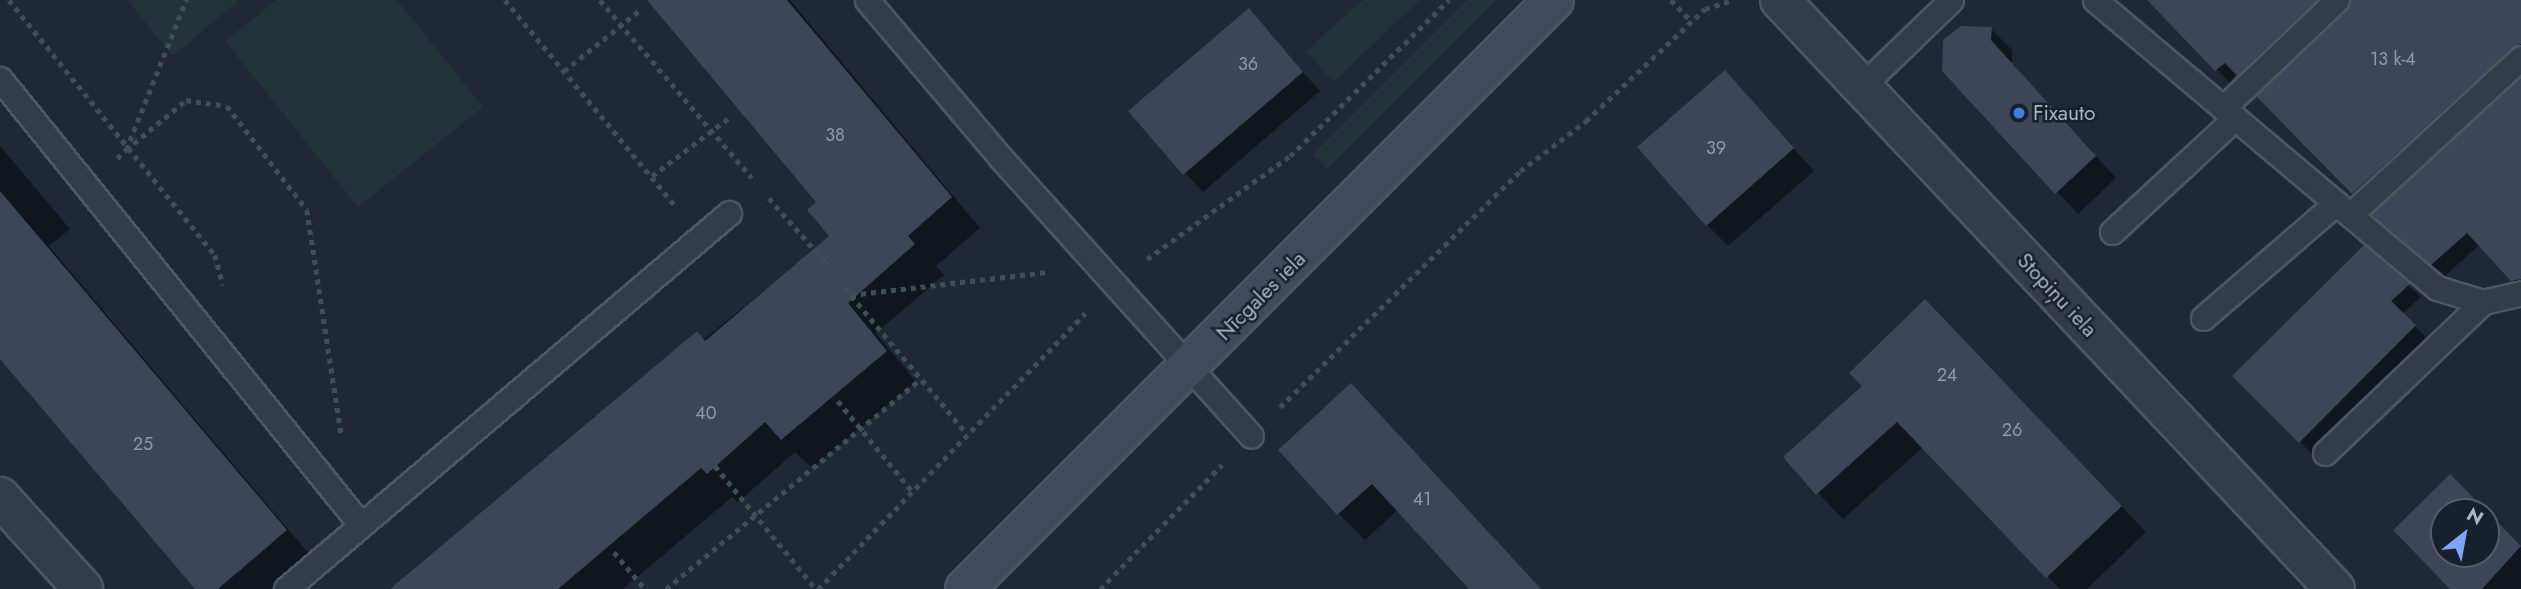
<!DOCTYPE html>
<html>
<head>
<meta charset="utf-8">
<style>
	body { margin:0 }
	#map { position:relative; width:2521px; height:589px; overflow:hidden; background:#202838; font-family:Jost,sans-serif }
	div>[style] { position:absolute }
	.green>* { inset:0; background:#223439 }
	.shadow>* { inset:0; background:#0007 }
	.building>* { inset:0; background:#3c4658 }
	.path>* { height:4.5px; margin-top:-2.25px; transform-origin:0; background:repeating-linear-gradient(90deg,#3d5054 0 5px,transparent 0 10px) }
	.roads { filter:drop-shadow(2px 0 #4e5563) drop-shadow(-2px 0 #4e5563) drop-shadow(0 2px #4e5563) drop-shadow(0 -2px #4e5563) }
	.lane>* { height:23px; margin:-11.5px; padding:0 11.5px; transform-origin:11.5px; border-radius:11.5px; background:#343b49 }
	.street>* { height:38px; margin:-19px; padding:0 19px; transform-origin:19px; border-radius:19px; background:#343b49 }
	.secondary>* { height:38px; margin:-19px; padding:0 19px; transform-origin:19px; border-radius:19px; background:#42495c }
	.dots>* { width:19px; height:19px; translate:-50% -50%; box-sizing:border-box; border:4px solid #19202d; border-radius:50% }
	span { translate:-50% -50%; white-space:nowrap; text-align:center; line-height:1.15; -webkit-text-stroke:5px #19202d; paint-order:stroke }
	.number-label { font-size:18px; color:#9299aa }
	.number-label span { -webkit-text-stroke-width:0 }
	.poi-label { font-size:21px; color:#aeb5c5 }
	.left { translate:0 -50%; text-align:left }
	.street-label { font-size:21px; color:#aeb5c5 }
	.north { position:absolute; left:2430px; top:498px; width:70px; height:70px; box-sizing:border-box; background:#19202d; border:2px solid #555c6a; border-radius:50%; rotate:31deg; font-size:19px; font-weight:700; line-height:28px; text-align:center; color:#aeb5c5 }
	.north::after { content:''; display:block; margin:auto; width:24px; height:32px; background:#81a4f8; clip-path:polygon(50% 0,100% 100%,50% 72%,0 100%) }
</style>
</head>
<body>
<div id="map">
	<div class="green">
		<i style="clip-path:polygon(127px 0,239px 0,173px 56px)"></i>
		<i style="clip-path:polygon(277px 0,397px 0,483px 107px,358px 207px,225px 41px)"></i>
		<i style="clip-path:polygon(1363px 0,1420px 0,1333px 82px,1306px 51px)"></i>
		<i style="clip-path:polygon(1467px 0,1496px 0,1327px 169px,1312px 155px)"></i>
	</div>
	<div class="shadow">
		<i style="clip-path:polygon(650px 0,790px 0,980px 228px,936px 266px,944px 275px,876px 333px,916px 382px,812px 468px,795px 452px,738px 502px,732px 497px,623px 589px,393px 589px,832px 236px,819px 202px)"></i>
		<i style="clip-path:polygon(2150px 0,2343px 0,2250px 87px,2237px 74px,2229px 82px)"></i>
		<i style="clip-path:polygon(2352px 0,2521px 0,2521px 62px,2366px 205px,2258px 97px,2348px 11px)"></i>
		<i style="clip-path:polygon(1248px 11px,1320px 91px,1203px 192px,1185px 173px)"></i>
		<i style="clip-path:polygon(1991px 29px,2012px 50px,2012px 64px,2116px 178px,2078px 214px,1944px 70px)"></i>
		<i style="clip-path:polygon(1725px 73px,1814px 171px,1728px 246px,1707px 225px)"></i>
		<i style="clip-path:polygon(2521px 79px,2521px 278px,2516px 282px,2480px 244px,2445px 276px,2386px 227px)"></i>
		<i style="clip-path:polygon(0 146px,70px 229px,49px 246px,315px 561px,282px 589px,197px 589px,0 356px)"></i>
		<i style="clip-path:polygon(2364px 247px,2421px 297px,2402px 314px,2427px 338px,2312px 454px,2235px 376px)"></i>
		<i style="clip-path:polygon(1951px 328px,2146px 532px,2087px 589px,2060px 589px,1923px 447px,1843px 519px,1818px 493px,1864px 386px)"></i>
		<i style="clip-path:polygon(1351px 386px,1540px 589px,1471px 589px,1398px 510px,1365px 540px,1339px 514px)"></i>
		<i style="clip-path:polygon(2450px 477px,2485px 512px,2444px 512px,2444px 554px,2486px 554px,2486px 513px,2521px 548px,2521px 589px,2452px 589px,2395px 530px)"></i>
	</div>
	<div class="building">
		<i style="clip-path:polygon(647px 0,787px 0,952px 197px,908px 236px,915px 244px,848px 303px,887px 351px,781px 440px,765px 422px,707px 474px,701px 468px,558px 589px,390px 589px,697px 331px,705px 341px,829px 236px,807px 210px,816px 202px)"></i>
		<i style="clip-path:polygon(2147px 0,2317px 0,2237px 76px,2225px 63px,2215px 71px)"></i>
		<i style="clip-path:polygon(2351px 0,2521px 0,2521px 44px,2512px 48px,2352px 194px,2256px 96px,2347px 10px)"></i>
		<i style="clip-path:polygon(1249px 8px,1303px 72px,1183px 175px,1128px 111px)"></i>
		<i style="clip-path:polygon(1961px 26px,1992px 27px,1991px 40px,2096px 156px,2055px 194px,1942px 71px,1943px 40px)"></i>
		<i style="clip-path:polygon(1725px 70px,1794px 148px,1706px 226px,1637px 147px)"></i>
		<i style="clip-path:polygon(2521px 77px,2521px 279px,2511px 281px,2467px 233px,2431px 265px,2371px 214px)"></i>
		<i style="clip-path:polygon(0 191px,287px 530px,218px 589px,195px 589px,0 359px)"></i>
		<i style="clip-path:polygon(2364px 245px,2410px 284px,2391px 301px,2416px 325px,2299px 443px,2232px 376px)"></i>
		<i style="clip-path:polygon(1925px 299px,2122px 506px,2046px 578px,1897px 422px,1816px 495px,1783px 457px,1862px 386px,1849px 373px)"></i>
		<i style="clip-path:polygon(1351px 383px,1541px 589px,1469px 589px,1372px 484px,1337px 515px,1278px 450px)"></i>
		<i style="clip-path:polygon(evenodd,2450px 474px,2521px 546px,2482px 589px,2450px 589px,2393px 530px,2450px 474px,2444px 512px,2486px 512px,2486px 554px,2444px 554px,2444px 512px)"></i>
	</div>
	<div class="path">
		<i style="left:9px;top:0;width:328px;rotate:51.1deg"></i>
		<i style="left:215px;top:255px;width:31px;rotate:75deg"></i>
		<i style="left:505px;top:0;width:265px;rotate:50.4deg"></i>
		<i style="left:600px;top:0;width:234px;rotate:49.5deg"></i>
		<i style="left:1671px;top:0;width:30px;rotate:46deg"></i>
		<i style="left:564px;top:71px;width:99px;rotate:-38.8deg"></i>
		<i style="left:126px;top:150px;width:78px;rotate:-39.8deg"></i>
		<i style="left:186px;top:100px;width:41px;rotate:8.3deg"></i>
		<i style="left:227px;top:106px;width:131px;rotate:52.4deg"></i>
		<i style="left:307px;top:210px;width:226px;rotate:81.3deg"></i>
		<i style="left:117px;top:158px;width:12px;rotate:-42deg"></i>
		<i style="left:126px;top:150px;width:162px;rotate:-68.2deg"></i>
		<i style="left:652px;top:176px;width:98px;rotate:-37.1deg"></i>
		<i style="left:769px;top:198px;width:88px;rotate:48.7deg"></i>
		<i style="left:1147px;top:259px;width:176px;rotate:-35.8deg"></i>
		<i style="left:1290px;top:156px;width:223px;rotate:-44.5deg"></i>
		<i style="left:845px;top:288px;width:190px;rotate:50.1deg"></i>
		<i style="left:851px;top:295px;width:196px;rotate:-6.7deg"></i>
		<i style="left:838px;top:401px;width:117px;rotate:50.6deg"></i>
		<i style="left:1280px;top:407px;width:337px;rotate:-44.5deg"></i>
		<i style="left:1520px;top:171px;width:83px;rotate:-37.1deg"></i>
		<i style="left:1586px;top:121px;width:163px;rotate:-43.3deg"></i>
		<i style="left:1705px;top:9px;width:28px;rotate:-18deg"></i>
		<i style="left:715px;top:466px;width:159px;rotate:50.6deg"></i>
		<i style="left:614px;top:552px;width:48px;rotate:50deg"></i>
		<i style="left:666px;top:589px;width:330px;rotate:-39.5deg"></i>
		<i style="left:818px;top:589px;width:384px;rotate:-45.9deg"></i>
		<i style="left:1100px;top:589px;width:174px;rotate:-45.5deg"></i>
	</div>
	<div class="roads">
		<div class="lane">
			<i style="left:867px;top:0;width:206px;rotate:49.7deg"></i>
			<i style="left:1000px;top:157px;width:375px;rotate:48deg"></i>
			<i style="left:2095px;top:0;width:447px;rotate:40.1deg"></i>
			<i style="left:2437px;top:288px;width:48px;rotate:16.9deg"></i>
			<i style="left:2483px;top:302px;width:39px;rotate:-13deg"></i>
			<i style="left:0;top:79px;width:574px;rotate:51.01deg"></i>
			<i style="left:1861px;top:87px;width:125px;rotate:-44deg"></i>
			<i style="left:2223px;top:108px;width:157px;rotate:-43.5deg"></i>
			<i style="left:2350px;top:215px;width:232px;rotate:-42.6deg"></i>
			<i style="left:2112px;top:232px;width:168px;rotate:-42.8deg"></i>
			<i style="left:2203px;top:318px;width:176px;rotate:-40.8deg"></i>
			<i style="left:2325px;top:453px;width:219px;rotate:-43.7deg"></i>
			<i style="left:286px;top:589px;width:581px;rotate:-40.32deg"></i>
		</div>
		<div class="street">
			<i style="left:1780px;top:0;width:809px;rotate:46.7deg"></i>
			<i style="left:0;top:497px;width:124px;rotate:47.9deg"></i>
		</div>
		<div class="secondary">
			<i style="left:965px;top:589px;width:833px;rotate:-45deg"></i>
		</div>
	</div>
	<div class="dots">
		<i style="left:2019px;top:113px;background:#3f7fe0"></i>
	</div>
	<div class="number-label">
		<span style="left:2393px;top:59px">13 k-4</span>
		<span style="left:1248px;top:64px">36</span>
		<span style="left:835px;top:135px">38</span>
		<span style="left:1716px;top:148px">39</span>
		<span style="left:1947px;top:375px">24</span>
		<span style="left:706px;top:413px">40</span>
		<span style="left:2012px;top:430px">26</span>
		<span style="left:143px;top:444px">25</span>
		<span style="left:1422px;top:499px">41</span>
	</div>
	<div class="poi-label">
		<span class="left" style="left:2033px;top:113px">Fixauto</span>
	</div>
	<div class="street-label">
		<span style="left:2057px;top:295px;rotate:47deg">Stopiņu iela</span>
		<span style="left:1261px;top:296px;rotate:-45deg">Nīcgales iela</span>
	</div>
	<div class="north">N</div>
</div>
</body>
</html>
